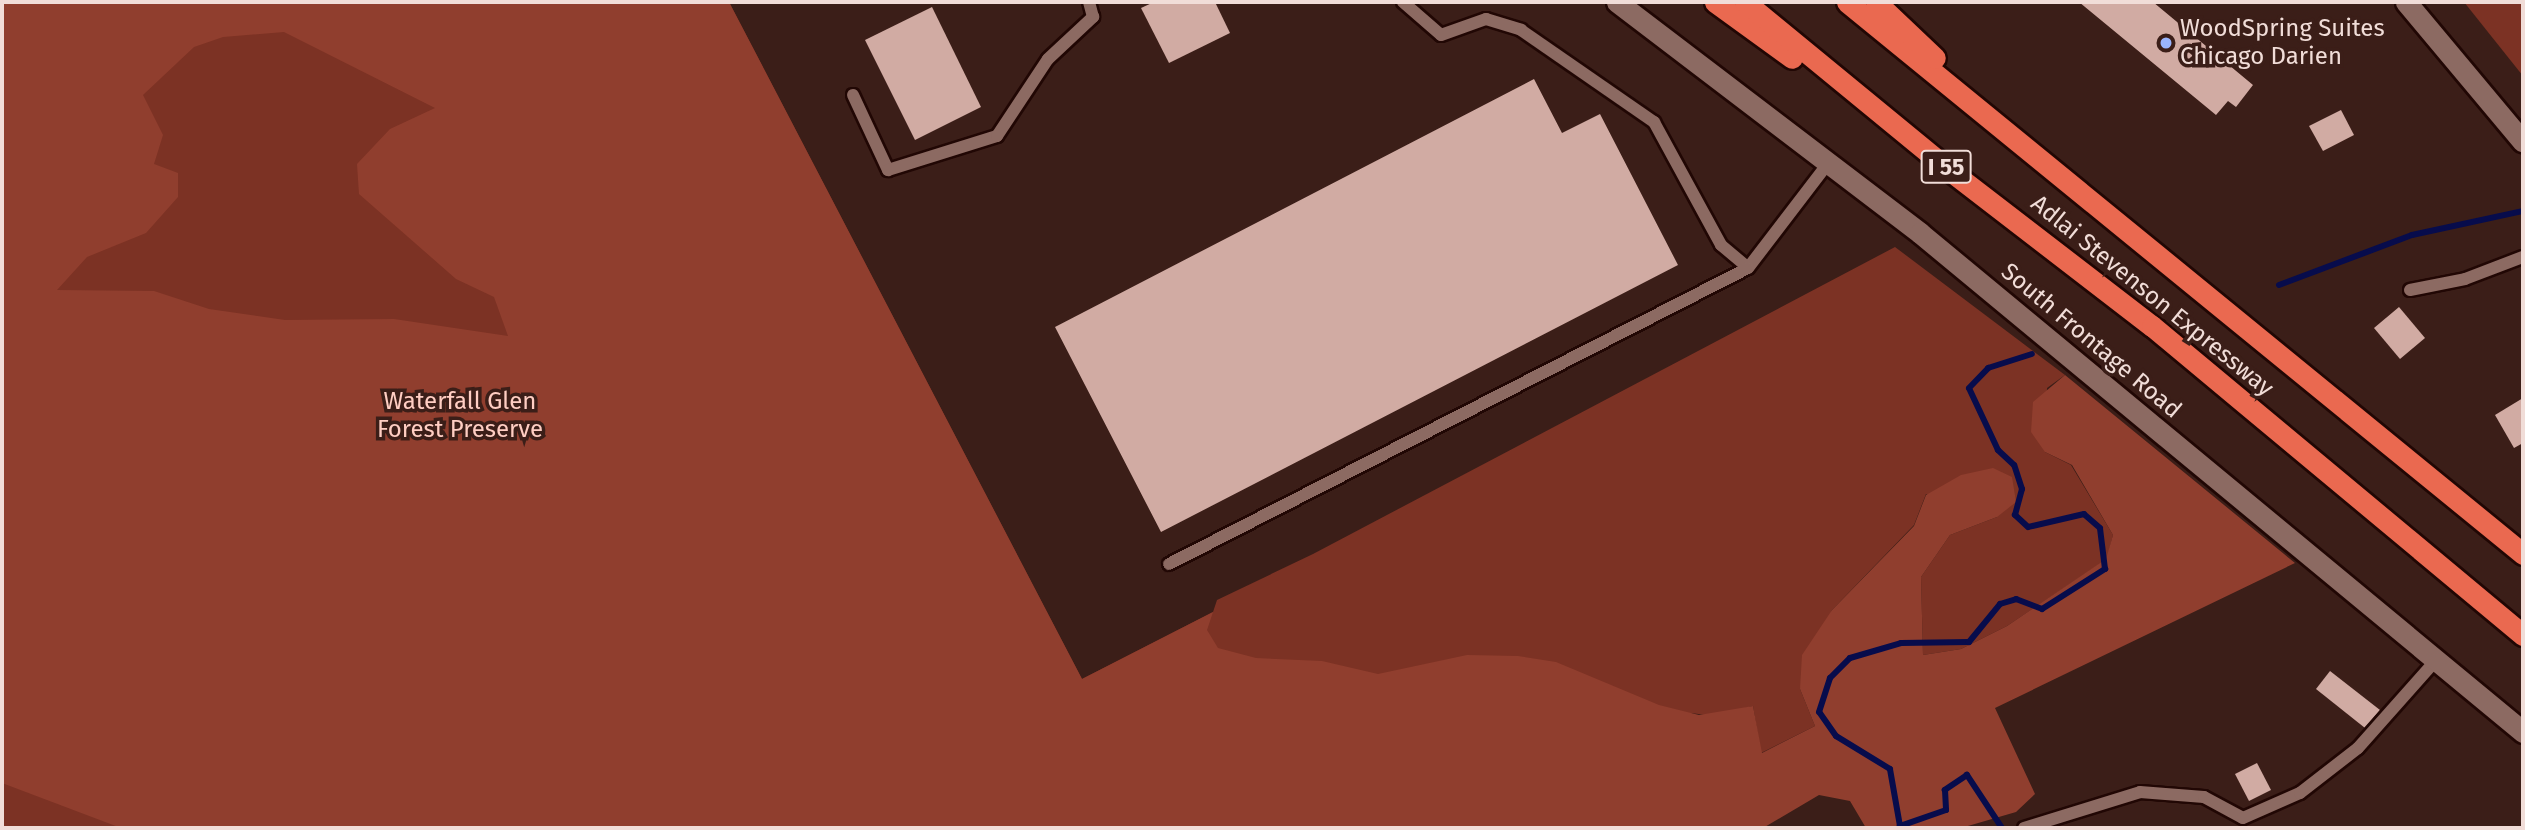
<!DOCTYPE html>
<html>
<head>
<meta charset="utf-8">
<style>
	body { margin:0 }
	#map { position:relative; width:2525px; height:830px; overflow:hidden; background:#3b1e18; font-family:"Fira Sans",sans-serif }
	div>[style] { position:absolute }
	.green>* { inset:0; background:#7c3224 }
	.forest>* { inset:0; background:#903e2e }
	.stream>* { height:6px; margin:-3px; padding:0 3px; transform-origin:3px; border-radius:3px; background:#070c4c }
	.building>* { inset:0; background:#d1aba3 }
	.roads { filter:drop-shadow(2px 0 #210704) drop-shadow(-2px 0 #210704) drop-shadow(0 2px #210704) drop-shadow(0 -2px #210704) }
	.service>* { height:12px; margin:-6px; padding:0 6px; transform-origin:6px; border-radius:6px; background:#8c6a62 }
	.minor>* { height:21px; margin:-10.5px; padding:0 10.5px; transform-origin:10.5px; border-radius:10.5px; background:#8c6a62 }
	.motorway>* { height:21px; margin:-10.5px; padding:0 10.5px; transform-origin:10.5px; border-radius:10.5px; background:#ea6950 }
	.dots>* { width:19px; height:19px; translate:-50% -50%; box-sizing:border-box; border:4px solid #3b1e18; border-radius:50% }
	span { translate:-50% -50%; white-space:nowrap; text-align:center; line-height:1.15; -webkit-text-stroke:7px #3b1e18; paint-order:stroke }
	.shield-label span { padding:2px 5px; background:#3b1e18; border:2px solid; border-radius:5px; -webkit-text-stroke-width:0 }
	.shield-label { font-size:23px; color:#f1ddd8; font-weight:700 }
	.poi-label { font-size:24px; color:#f1ddd8 }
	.left { translate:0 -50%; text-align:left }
	.street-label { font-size:24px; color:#f1ddd8 }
	.park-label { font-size:24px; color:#ffcec3 }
	.frame { position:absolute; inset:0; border:4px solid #f1ddd8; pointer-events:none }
</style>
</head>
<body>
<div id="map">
	<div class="green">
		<i style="clip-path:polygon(2px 2px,729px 2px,1082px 679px,1213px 612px,1217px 600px,1313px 554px,1895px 247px,2065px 375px,2047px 388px,2045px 452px,2071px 465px,2113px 535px,2107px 559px,2007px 626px,1961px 649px,1923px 655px,1921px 577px,1950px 535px,1997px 517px,1926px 494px,1914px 525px,1832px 610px,1800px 689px,1815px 726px,1761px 753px,1753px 706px,1713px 716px,1691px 713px,1751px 828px,2px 828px)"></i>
		<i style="clip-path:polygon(2464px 2px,2523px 2px,2523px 76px)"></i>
	</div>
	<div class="forest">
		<i style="clip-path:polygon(evenodd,2px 2px,729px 2px,1082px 679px,1213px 612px,1207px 630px,1218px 648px,1256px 658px,1322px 661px,1378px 674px,1467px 655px,1518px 656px,1556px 662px,1659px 705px,1699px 715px,1753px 706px,1762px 753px,1815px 726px,1800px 689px,1802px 655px,1832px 610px,1914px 526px,1926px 495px,1961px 475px,1993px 468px,2012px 477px,2016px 502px,1997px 517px,1950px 535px,1921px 577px,1923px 655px,1961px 649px,2007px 626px,2106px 559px,2113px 535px,2072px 465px,2045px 452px,2031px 432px,2033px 402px,2065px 375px,2295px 563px,1995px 708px,2035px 794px,2016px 812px,1961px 828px,1866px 828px,1850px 801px,1819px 795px,1763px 828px,121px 828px,2px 783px,2px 2px,284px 32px,435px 108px,390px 129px,357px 164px,359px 194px,456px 279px,494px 297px,508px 336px,394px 319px,285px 320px,209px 309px,154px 291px,57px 290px,87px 257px,146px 233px,178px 197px,178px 173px,154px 164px,163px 135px,143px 95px,194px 47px,223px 37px,284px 32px)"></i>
	</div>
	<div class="stream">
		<i style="left:2279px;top:285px;width:142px;rotate:-20.6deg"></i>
		<i style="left:2412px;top:235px;width:114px;rotate:-12.2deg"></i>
		<i style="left:2002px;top:828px;width:64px;rotate:-123.4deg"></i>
		<i style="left:1967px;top:775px;width:27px;rotate:146deg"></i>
		<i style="left:1945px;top:790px;width:20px;rotate:87deg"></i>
		<i style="left:1946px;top:810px;width:49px;rotate:160.8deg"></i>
		<i style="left:1900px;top:826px;width:58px;rotate:-100deg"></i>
		<i style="left:1890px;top:769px;width:63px;rotate:-148.6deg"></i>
		<i style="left:1836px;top:736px;width:29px;rotate:-125deg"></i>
		<i style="left:1819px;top:712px;width:36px;rotate:-72deg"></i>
		<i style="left:1830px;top:678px;width:28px;rotate:-45deg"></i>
		<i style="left:1850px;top:658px;width:53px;rotate:-16.4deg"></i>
		<i style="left:1901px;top:643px;width:68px;rotate:-0.8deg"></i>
		<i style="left:1969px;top:642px;width:49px;rotate:-50.8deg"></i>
		<i style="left:2000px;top:604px;width:17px;rotate:-17deg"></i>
		<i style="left:2016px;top:599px;width:28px;rotate:21deg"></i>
		<i style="left:2042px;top:609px;width:75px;rotate:-32.4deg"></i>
		<i style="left:2105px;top:569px;width:41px;rotate:-97deg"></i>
		<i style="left:2100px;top:528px;width:21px;rotate:-139deg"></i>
		<i style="left:2084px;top:514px;width:57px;rotate:166.9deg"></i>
		<i style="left:2028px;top:527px;width:18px;rotate:-137deg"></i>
		<i style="left:2015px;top:515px;width:27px;rotate:-75deg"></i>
		<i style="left:2022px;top:489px;width:25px;rotate:-108deg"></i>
		<i style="left:2014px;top:465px;width:22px;rotate:-137deg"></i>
		<i style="left:1998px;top:450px;width:68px;rotate:-115.1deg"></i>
		<i style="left:1969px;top:388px;width:28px;rotate:-46deg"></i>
		<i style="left:1988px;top:368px;width:46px;rotate:-17.7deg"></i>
	</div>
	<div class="building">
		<i style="clip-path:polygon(1154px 2px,1215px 2px,1230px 33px,1169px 63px,1141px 8px)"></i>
		<i style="clip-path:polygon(2079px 2px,2153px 2px,2253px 85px,2236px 107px,2228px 101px,2216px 115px)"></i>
		<i style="clip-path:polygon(932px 7px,981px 107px,915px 140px,865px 40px)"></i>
		<i style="clip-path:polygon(1534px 79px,1562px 133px,1600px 114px,1678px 265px,1161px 532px,1055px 327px)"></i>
		<i style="clip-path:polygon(2341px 110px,2354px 135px,2323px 151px,2309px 126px)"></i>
		<i style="clip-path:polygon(2399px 307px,2425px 338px,2400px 359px,2374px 328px)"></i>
		<i style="clip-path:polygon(2523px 398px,2523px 443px,2514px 448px,2495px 415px)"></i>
		<i style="clip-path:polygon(2330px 671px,2380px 710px,2365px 728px,2316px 689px)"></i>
		<i style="clip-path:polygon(2257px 763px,2271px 790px,2249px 801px,2235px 774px)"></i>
	</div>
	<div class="roads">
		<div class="service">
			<i style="left:1403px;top:2px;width:50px;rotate:41deg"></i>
			<i style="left:1441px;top:35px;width:48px;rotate:-19.6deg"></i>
			<i style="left:1486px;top:19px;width:37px;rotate:17deg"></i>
			<i style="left:1521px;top:30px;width:162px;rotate:34.7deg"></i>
			<i style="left:1654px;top:122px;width:140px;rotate:61.4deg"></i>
			<i style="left:1721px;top:245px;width:35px;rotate:40deg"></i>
			<i style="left:1748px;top:268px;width:133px;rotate:-52.6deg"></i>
			<i style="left:853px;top:95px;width:83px;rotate:65deg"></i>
			<i style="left:888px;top:170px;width:114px;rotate:-17.3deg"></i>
			<i style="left:997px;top:136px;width:92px;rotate:-56.5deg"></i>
			<i style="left:1048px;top:59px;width:62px;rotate:-43deg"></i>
			<i style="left:1093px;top:17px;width:16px;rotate:-105deg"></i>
			<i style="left:2410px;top:290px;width:56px;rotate:-11.3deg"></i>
			<i style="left:2465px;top:279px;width:62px;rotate:-20.8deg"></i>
			<i style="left:1169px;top:564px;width:650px;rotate:-27.08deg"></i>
			<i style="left:2024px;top:828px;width:121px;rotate:-17.2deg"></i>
			<i style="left:2140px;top:792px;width:64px;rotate:4.5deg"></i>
			<i style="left:2204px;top:797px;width:44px;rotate:28.3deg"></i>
			<i style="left:2243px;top:818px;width:62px;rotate:-23.7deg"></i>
			<i style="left:2300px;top:793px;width:73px;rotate:-37.8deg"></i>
			<i style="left:2358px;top:748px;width:118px;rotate:-48.4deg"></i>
		</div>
		<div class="minor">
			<i style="left:1617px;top:2px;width:381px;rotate:37.3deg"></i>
			<i style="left:1920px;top:233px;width:783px;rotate:39.61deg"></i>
			<i style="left:2406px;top:2px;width:182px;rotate:50.1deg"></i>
		</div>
		<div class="motorway">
			<i style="left:1715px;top:2px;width:95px;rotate:36deg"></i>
			<i style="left:1745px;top:2px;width:269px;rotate:39.4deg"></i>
			<i style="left:1953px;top:173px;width:251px;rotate:37.6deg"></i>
			<i style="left:2152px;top:326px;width:483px;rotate:39.8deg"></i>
			<i style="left:1847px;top:2px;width:873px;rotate:39.23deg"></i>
			<i style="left:1876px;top:2px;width:81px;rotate:43.5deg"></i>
		</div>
	</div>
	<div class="dots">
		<i style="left:2166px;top:43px;background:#9ab5fd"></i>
	</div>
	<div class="shield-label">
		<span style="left:1946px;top:167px">I 55</span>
	</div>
	<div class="poi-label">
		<span class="left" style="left:2180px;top:43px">WoodSpring Suites<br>Chicago Darien</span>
	</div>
	<div class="street-label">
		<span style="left:2152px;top:296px;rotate:39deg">Adlai Stevenson Expressway</span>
		<span style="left:2091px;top:341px;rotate:40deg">South Frontage Road</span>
	</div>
	<div class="park-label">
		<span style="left:460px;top:416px">Waterfall Glen<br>Forest Preserve</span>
	</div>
	<div class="frame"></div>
</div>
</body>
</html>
